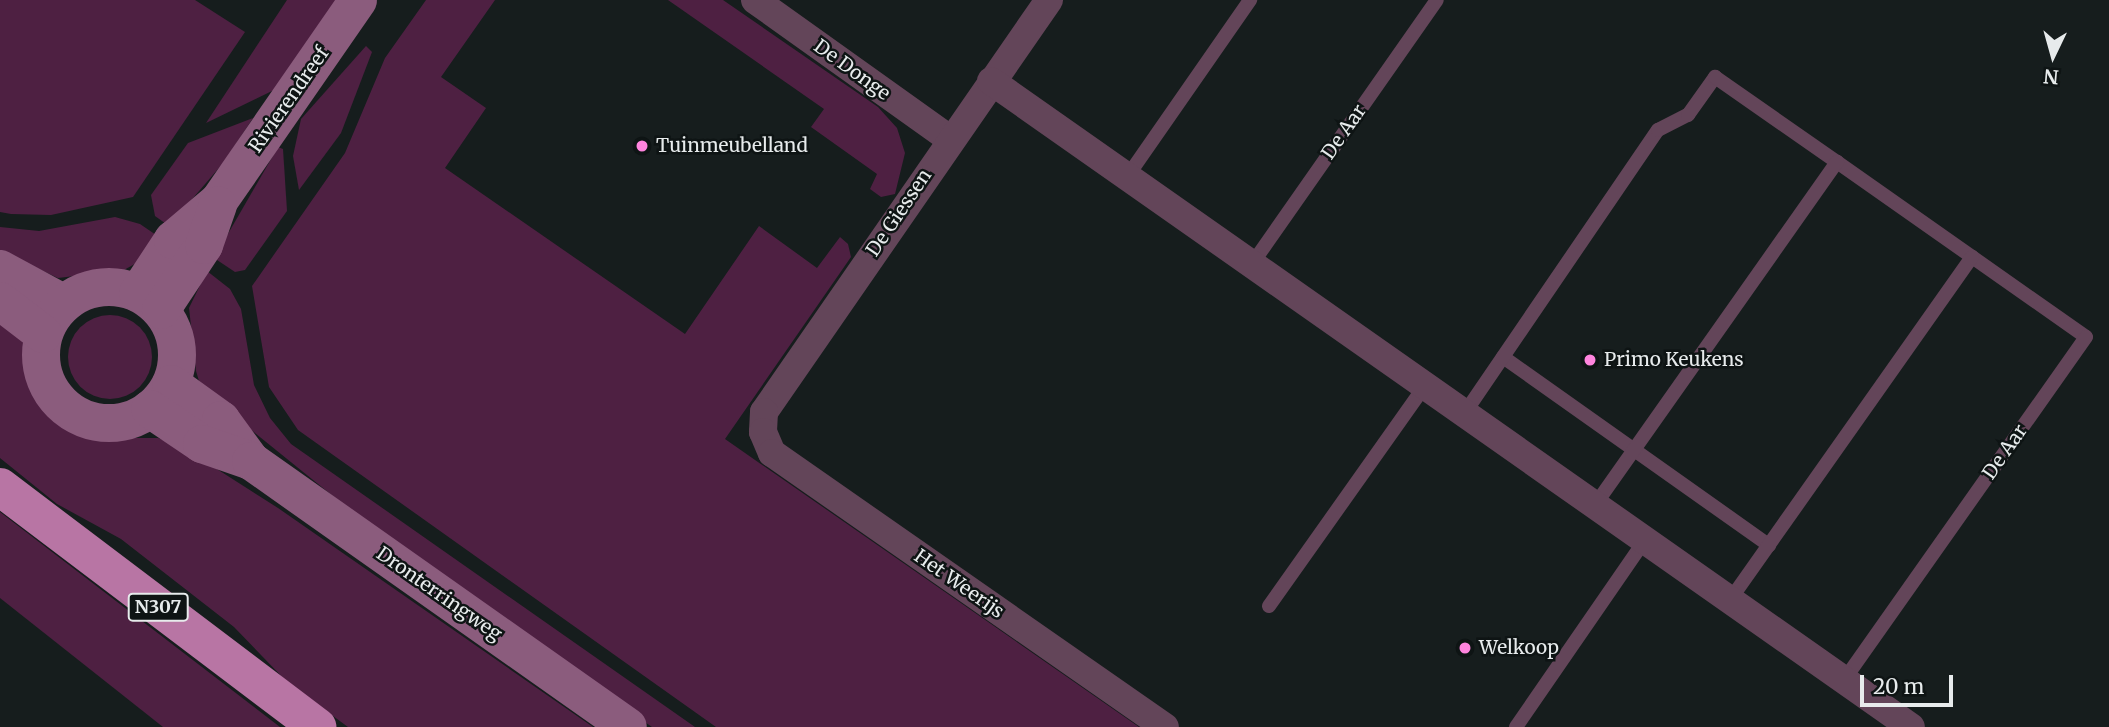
<!DOCTYPE html>
<html>
<head>
<meta charset="utf-8">
<style>
	body { margin:0 }
	#map { position:relative; width:2109px; height:727px; overflow:hidden; background:#161d1d; font-family:Merriweather,serif }
	div>[style] { position:absolute }
	.green>* { inset:0; background:#4e2042 }
	.round { border-radius:50% }
	.service>* { height:14px; margin:-7px; padding:0 7px; transform-origin:7px; border-radius:7px; background:#634559 }
	.minor>* { height:28px; margin:-14px; padding:0 14px; transform-origin:14px; border-radius:14px; background:#634559 }
	.secondary>* { height:38px; margin:-19px; padding:0 19px; transform-origin:19px; border-radius:19px; background:#8b5c7d }
	.secondary>.ring { margin:-19px; padding:0; box-sizing:content-box; background:none; border:38px solid #8b5c7d; border-radius:50% }
	.trunk>* { height:38px; margin:-19px; padding:0 19px; transform-origin:19px; border-radius:19px; background:#b875a4 }
	.dots>* { width:19px; height:19px; translate:-50% -50%; box-sizing:border-box; border:4px solid #0e1414; border-radius:50% }
	span { translate:-50% -50%; white-space:nowrap; text-align:center; line-height:1.15; -webkit-text-stroke:5px #0e1414; paint-order:stroke }
	.shield-label span { padding:2px 5px; background:#0e1414; border:2px solid; border-radius:5px; -webkit-text-stroke-width:0 }
	.shield-label { font-size:18px; color:#e7ebec; font-weight:700 }
	.street-label { font-size:19px; color:#e7ebec }
	.poi-label { font-size:19px; color:#e7ebec }
	.left { translate:0 -50%; text-align:left }
	.north { position:absolute; left:2018px; top:21px; width:70px; height:70px; -webkit-text-stroke:5px #0e1414; paint-order:stroke; rotate:185deg; font-size:19px; font-weight:700; line-height:28px; text-align:center; color:#e7ebec }
	.north::after { content:''; display:block; margin:auto; width:24px; height:32px; background:#e7ebec; clip-path:polygon(50% 0,100% 100%,50% 72%,0 100%) }
	.scale { position:absolute; left:1860px; top:675px; width:93px; height:32px; box-sizing:border-box; border:4px solid #e7ebec; border-top:0; padding-left:9px; font-size:21px; line-height:24px; white-space:nowrap; color:#e7ebec; -webkit-text-stroke:5px #0e1414; paint-order:stroke }
</style>
</head>
<body>
<div id="map">
	<div class="green">
		<i style="clip-path:polygon(0 0,195px 0,245px 32px,133px 197px,51px 215px,11px 214px,0 212px)"></i>
		<i style="clip-path:polygon(287px 0,338px 0,274px 90px,206px 123px)"></i>
		<i style="clip-path:polygon(426px 0,495px 0,441px 77px,486px 108px,445px 168px,685px 334px,759px 226px,817px 268px,840px 237px,848px 244px,851px 257px,725px 439px,1139px 727px,716px 727px,298px 430px,269px 387px,252px 286px,345px 153px,385px 58px)"></i>
		<i style="clip-path:polygon(668px 0,723px 0,878px 107px,897px 128px,905px 153px,895px 194px,881px 197px,870px 189px,877px 174px,811px 127px,824px 109px)"></i>
		<i style="clip-path:polygon(366px 46px,372px 52px,341px 133px,299px 190px,293px 156px,301px 119px)"></i>
		<i style="clip-path:polygon(253px 118px,224px 162px,169px 226px,155px 216px,151px 195px,188px 143px)"></i>
		<i style="clip-path:polygon(278px 147px,283px 149px,287px 211px,245px 270px,235px 272px,214px 258px)"></i>
		<i style="clip-path:polygon(115px 217px,140px 224px,159px 237px,140px 261px,124px 270px,58px 278px,0 251px,0 227px,39px 231px)"></i>
		<i style="clip-path:polygon(207px 271px,230px 289px,241px 309px,254px 385px,270px 418px,291px 444px,695px 727px,652px 727px,391px 543px,234px 416px,199px 381px,196px 371px,189px 308px)"></i>
		<i class="round" style="left:68px;top:315px;width:84px;height:84px"></i>
		<i style="clip-path:polygon(0 316px,22px 338px,32px 384px,56px 419px,96px 438px,158px 438px,184px 448px,278px 508px,593px 727px,348px 727px,288px 683px,234px 627px,121px 539px,57px 504px,0 458px)"></i>
		<i style="clip-path:polygon(0 512px,280px 727px,163px 727px,0 598px)"></i>
	</div>
	<div class="service">
		<i style="left:1127px;top:177px;width:216px;rotate:-55.2deg"></i>
		<i style="left:1252px;top:264px;width:322px;rotate:-55deg"></i>
		<i style="left:1503px;top:357px;width:326px;rotate:35.3deg"></i>
		<i style="left:1464px;top:414px;width:344px;rotate:-55.7deg"></i>
		<i style="left:1658px;top:130px;width:34px;rotate:-27deg"></i>
		<i style="left:1688px;top:115px;width:47px;rotate:-54.6deg"></i>
		<i style="left:1715px;top:77px;width:149px;rotate:34.9deg"></i>
		<i style="left:1837px;top:162px;width:304px;rotate:35.1deg"></i>
		<i style="left:2086px;top:337px;width:420px;rotate:125.2deg"></i>
		<i style="left:1595px;top:505px;width:420px;rotate:-54.8deg"></i>
		<i style="left:1730px;top:600px;width:420px;rotate:-54.8deg"></i>
		<i style="left:1269px;top:606px;width:270px;rotate:-54.7deg"></i>
		<i style="left:1516px;top:727px;width:227px;rotate:-55.4deg"></i>
	</div>
	<div class="minor">
		<i style="left:755px;top:0;width:239px;rotate:35.5deg"></i>
		<i style="left:1049px;top:0;width:501px;rotate:124.67deg"></i>
		<i style="left:764px;top:412px;width:20px;rotate:93deg"></i>
		<i style="left:763px;top:432px;width:23px;rotate:67deg"></i>
		<i style="left:772px;top:453px;width:479px;rotate:34.9deg"></i>
		<i style="left:991px;top:81px;width:1124px;rotate:35.08deg"></i>
	</div>
	<div class="secondary">
		<i style="left:0;top:269px;width:72px;rotate:28.4deg"></i>
		<i class="ring" style="left:41px;top:287px;width:98px;height:98px"></i>
		<i style="left:138px;top:293px;width:64px;rotate:-56.6deg"></i>
		<i style="left:173px;top:240px;width:60px;rotate:-40.3deg"></i>
		<i style="left:219px;top:201px;width:244px;rotate:-55.3deg"></i>
		<i style="left:0;top:301px;width:54px;rotate:37.5deg"></i>
		<i style="left:161px;top:310px;width:78px;rotate:-56.5deg"></i>
		<i style="left:204px;top:245px;width:42px;rotate:-70.7deg"></i>
		<i style="left:171px;top:384px;width:62px;rotate:35.8deg"></i>
		<i style="left:221px;top:420px;width:51px;rotate:53.8deg"></i>
		<i style="left:150px;top:409px;width:63px;rotate:33.9deg"></i>
		<i style="left:202px;top:444px;width:52px;rotate:19.1deg"></i>
		<i style="left:251px;top:461px;width:461px;rotate:35.2deg"></i>
	</div>
	<div class="trunk">
		<i style="left:0;top:487px;width:398px;rotate:37.1deg"></i>
	</div>
	<div class="dots">
		<i style="left:642px;top:146px;background:#ff85de"></i>
		<i style="left:1590px;top:360px;background:#ff85de"></i>
		<i style="left:1465px;top:648px;background:#ff85de"></i>
	</div>
	<div class="shield-label">
		<span style="left:158px;top:607px">N307</span>
	</div>
	<div class="street-label">
		<span style="left:852px;top:70px;rotate:36deg">De Donge</span>
		<span style="left:289px;top:100px;rotate:-55deg">Rivierendreef</span>
		<span style="left:1344px;top:132px;rotate:-55deg">De Aar</span>
		<span style="left:899px;top:213px;rotate:-56deg">De Giessen</span>
		<span style="left:2005px;top:452px;rotate:-55deg">De Aar</span>
		<span style="left:959px;top:584px;rotate:35deg">Het Weerijs</span>
		<span style="left:439px;top:594px;rotate:35deg">Dronterringweg</span>
	</div>
	<div class="poi-label">
		<span class="left" style="left:656px;top:146px">Tuinmeubelland</span>
		<span class="left" style="left:1604px;top:360px">Primo Keukens</span>
		<span class="left" style="left:1479px;top:648px">Welkoop</span>
	</div>
	<div class="north">N</div>
	<div class="scale">20 m</div>
</div>
</body>
</html>
